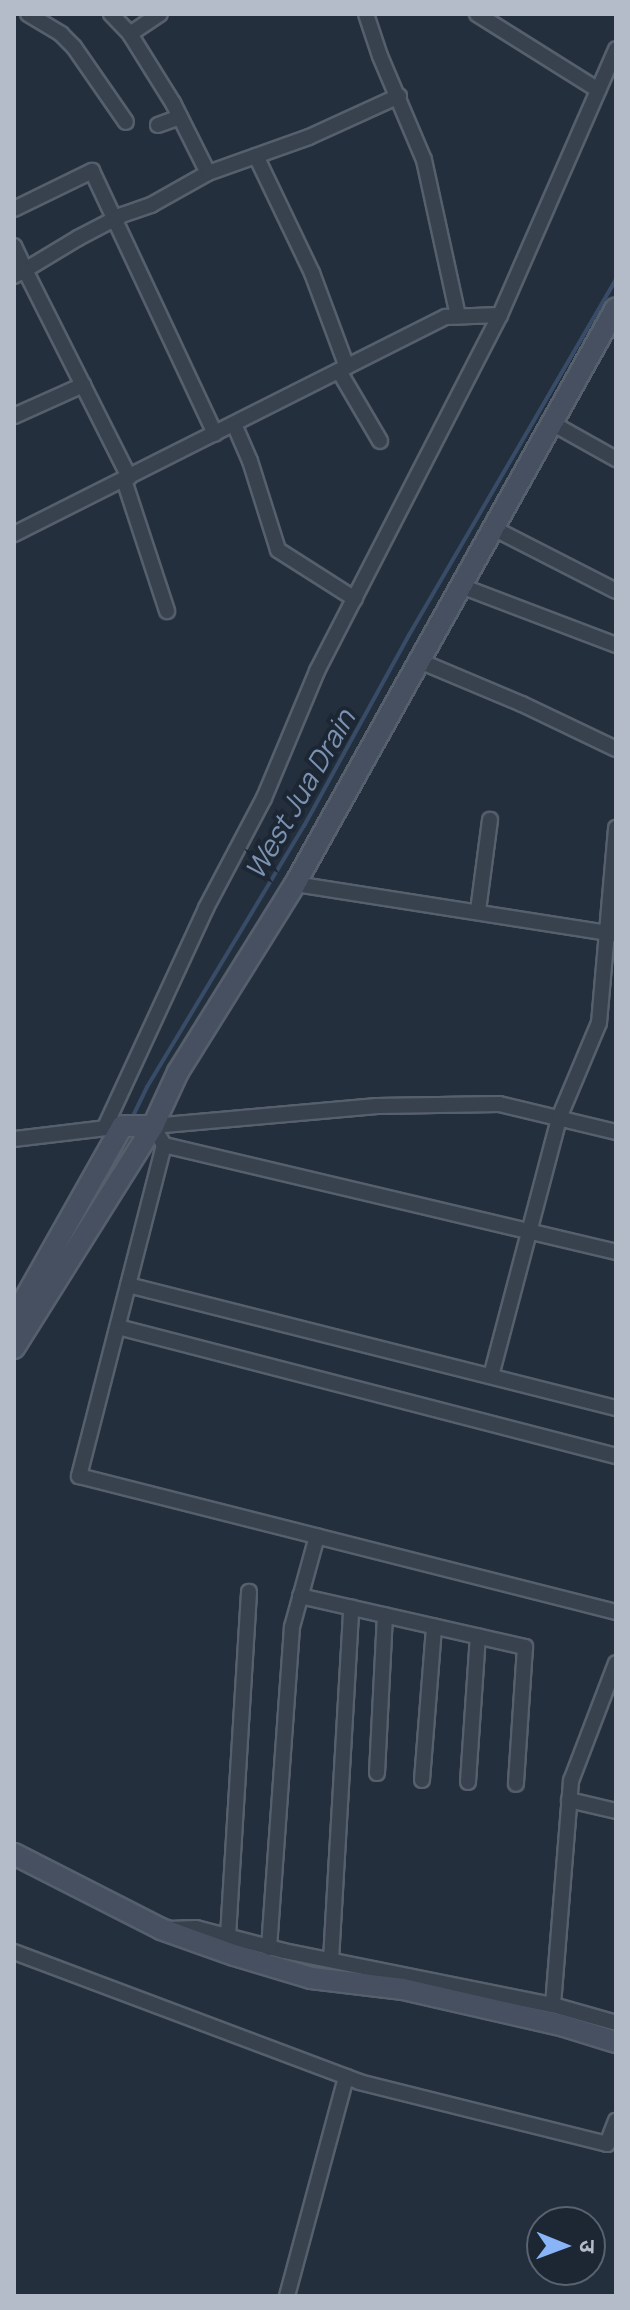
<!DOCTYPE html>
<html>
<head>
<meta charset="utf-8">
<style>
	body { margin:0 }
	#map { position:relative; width:630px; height:2310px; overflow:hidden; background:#242f3e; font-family:Manrope,"Noto Sans Devanagari",sans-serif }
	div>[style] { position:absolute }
	.stream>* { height:4px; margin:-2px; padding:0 2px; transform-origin:2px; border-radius:2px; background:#394c67 }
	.roads { filter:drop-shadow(2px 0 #565f6c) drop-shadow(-2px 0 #565f6c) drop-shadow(0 2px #565f6c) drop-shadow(0 -2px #565f6c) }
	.minor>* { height:14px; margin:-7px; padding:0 7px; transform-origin:7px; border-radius:7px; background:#38414e }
	.secondary>* { height:20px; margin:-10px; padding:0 10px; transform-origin:10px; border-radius:10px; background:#465061 }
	span { translate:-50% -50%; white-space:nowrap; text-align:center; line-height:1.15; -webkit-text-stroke:8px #1d2633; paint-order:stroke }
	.water-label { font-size:28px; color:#7c92b1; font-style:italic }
	.frame { position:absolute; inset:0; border:16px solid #b4bcc9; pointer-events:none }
	.north { position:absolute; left:526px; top:2206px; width:80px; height:80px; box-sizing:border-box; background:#1d2633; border:2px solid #59626f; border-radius:50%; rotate:91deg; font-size:22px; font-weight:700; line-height:32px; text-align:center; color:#b4bcc9 }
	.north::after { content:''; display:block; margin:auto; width:28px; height:36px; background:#8ab4f8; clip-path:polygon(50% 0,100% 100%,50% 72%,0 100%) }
</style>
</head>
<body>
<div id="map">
	<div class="stream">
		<i style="left:131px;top:1120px;width:37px;rotate:-64deg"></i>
		<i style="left:147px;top:1087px;width:305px;rotate:-59deg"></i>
		<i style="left:304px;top:826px;width:218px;rotate:-61.2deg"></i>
		<i style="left:409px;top:635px;width:411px;rotate:-59.8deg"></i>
		<i style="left:81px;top:1220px;width:24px;rotate:-62deg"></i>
	</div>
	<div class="roads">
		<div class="minor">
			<i style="left:28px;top:14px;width:39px;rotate:31deg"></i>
			<i style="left:61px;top:34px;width:18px;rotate:45deg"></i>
			<i style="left:74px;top:47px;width:91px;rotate:55.3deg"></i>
			<i style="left:111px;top:14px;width:28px;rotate:46deg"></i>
			<i style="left:130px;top:34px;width:81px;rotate:58.1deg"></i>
			<i style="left:173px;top:103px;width:78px;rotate:63.4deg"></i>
			<i style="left:366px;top:14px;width:44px;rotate:71.6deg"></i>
			<i style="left:380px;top:56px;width:113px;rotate:67.1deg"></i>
			<i style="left:424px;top:160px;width:160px;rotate:77.7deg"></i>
			<i style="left:477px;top:14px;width:143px;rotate:32.1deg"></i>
			<i style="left:130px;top:34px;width:36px;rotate:-34deg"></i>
			<i style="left:158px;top:125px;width:23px;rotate:-20deg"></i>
			<i style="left:256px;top:156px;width:130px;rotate:64.4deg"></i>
			<i style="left:312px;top:273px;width:100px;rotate:69.6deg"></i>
			<i style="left:14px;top:209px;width:87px;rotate:-26deg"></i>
			<i style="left:92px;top:171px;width:290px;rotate:64.9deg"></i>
			<i style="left:14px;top:246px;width:26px;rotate:65deg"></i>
			<i style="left:25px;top:270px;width:62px;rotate:-31.1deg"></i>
			<i style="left:78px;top:238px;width:50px;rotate:-27.6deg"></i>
			<i style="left:122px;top:215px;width:31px;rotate:-19deg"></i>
			<i style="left:151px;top:205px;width:65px;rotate:-29.3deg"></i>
			<i style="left:208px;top:173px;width:107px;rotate:-19.6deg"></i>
			<i style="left:309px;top:137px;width:99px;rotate:-24.5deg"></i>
			<i style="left:14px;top:276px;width:13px;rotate:-29deg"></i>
			<i style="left:25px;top:270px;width:232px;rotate:63.3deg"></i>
			<i style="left:339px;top:371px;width:81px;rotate:59.6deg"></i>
			<i style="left:14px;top:416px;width:76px;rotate:-24.2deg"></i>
			<i style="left:550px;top:422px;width:76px;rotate:29.3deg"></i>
			<i style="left:234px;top:424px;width:40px;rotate:66.6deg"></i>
			<i style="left:250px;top:461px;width:93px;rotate:72.5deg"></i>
			<i style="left:278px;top:550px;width:91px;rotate:32.5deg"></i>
			<i style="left:124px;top:480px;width:138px;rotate:71.8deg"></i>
			<i style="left:491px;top:527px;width:140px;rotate:27.1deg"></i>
			<i style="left:14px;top:534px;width:483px;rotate:-26.7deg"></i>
			<i style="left:446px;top:317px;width:54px;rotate:-2.1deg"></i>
			<i style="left:461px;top:586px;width:166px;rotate:20.8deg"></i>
			<i style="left:422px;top:662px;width:108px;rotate:22.8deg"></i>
			<i style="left:522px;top:704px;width:104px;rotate:25.6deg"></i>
			<i style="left:295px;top:884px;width:325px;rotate:8.9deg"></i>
			<i style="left:478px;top:911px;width:92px;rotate:-82.5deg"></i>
			<i style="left:105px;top:1127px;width:241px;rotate:-65.2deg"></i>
			<i style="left:206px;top:908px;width:124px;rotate:-62.2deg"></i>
			<i style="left:264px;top:798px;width:138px;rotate:-67.3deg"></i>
			<i style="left:317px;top:671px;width:400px;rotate:-62.8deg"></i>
			<i style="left:500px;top:315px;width:290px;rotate:-66.4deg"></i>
			<i style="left:616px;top:1132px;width:120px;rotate:-166.5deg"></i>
			<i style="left:499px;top:1104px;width:122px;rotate:179.1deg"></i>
			<i style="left:377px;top:1106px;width:225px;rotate:174.9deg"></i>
			<i style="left:153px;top:1126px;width:22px;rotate:60deg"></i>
			<i style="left:164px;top:1145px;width:342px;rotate:104.4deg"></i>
			<i style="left:79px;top:1476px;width:554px;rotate:14.21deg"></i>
			<i style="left:14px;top:1139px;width:101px;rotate:-6.8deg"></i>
			<i style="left:164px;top:1145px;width:464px;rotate:13.3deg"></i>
			<i style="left:128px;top:1285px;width:503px;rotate:14.15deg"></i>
			<i style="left:118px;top:1327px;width:514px;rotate:14.52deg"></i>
			<i style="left:491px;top:1376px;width:267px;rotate:-75.2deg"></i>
			<i style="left:559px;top:1118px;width:103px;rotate:-67.2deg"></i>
			<i style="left:599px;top:1023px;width:196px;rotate:-85deg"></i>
			<i style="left:300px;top:1596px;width:231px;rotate:12.8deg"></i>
			<i style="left:525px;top:1647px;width:137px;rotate:93.8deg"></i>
			<i style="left:377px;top:1773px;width:158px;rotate:-87.1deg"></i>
			<i style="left:422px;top:1780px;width:154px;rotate:-85.5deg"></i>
			<i style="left:468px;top:1782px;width:146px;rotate:-86.1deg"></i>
			<i style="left:569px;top:1800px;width:48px;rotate:13.2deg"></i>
			<i style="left:169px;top:1929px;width:27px;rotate:-2deg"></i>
			<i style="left:196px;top:1928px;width:91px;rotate:14.6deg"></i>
			<i style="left:284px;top:1951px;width:274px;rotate:11.4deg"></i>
			<i style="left:553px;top:2005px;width:66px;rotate:15.9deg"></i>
			<i style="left:228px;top:1936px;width:345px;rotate:-86.5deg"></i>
			<i style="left:269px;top:1948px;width:322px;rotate:-85.9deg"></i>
			<i style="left:292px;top:1627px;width:94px;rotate:-74.6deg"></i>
			<i style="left:14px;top:1952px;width:369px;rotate:20.6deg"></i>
			<i style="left:359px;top:2082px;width:256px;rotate:14deg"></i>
			<i style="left:607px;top:2144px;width:25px;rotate:-69deg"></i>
			<i style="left:331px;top:1960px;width:353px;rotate:-86.7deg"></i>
			<i style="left:553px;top:2005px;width:225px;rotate:-85.4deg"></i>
			<i style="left:571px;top:1781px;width:126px;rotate:-69.1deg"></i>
			<i style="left:287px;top:2296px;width:227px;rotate:-74.9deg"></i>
		</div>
		<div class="secondary">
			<i style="left:14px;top:1318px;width:220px;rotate:-60.6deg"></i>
			<i style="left:122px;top:1126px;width:31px"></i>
			<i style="left:14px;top:1348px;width:262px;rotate:-57.9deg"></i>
			<i style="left:153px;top:1126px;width:60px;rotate:-65.2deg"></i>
			<i style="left:178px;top:1072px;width:221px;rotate:-58.1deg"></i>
			<i style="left:295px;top:884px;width:659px;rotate:-60.87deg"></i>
			<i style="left:14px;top:1854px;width:165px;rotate:27deg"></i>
			<i style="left:161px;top:1929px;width:77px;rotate:19.6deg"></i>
			<i style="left:234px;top:1955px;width:80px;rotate:16.6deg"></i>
			<i style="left:311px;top:1978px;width:93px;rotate:6.8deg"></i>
			<i style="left:403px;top:1989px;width:165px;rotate:12.9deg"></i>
			<i style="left:564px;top:2026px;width:54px;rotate:17.1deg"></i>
		</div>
	</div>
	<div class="water-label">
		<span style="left:299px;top:794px;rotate:-60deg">West Jua Drain</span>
	</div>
	<div class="frame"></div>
	<div class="north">उ</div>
</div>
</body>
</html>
